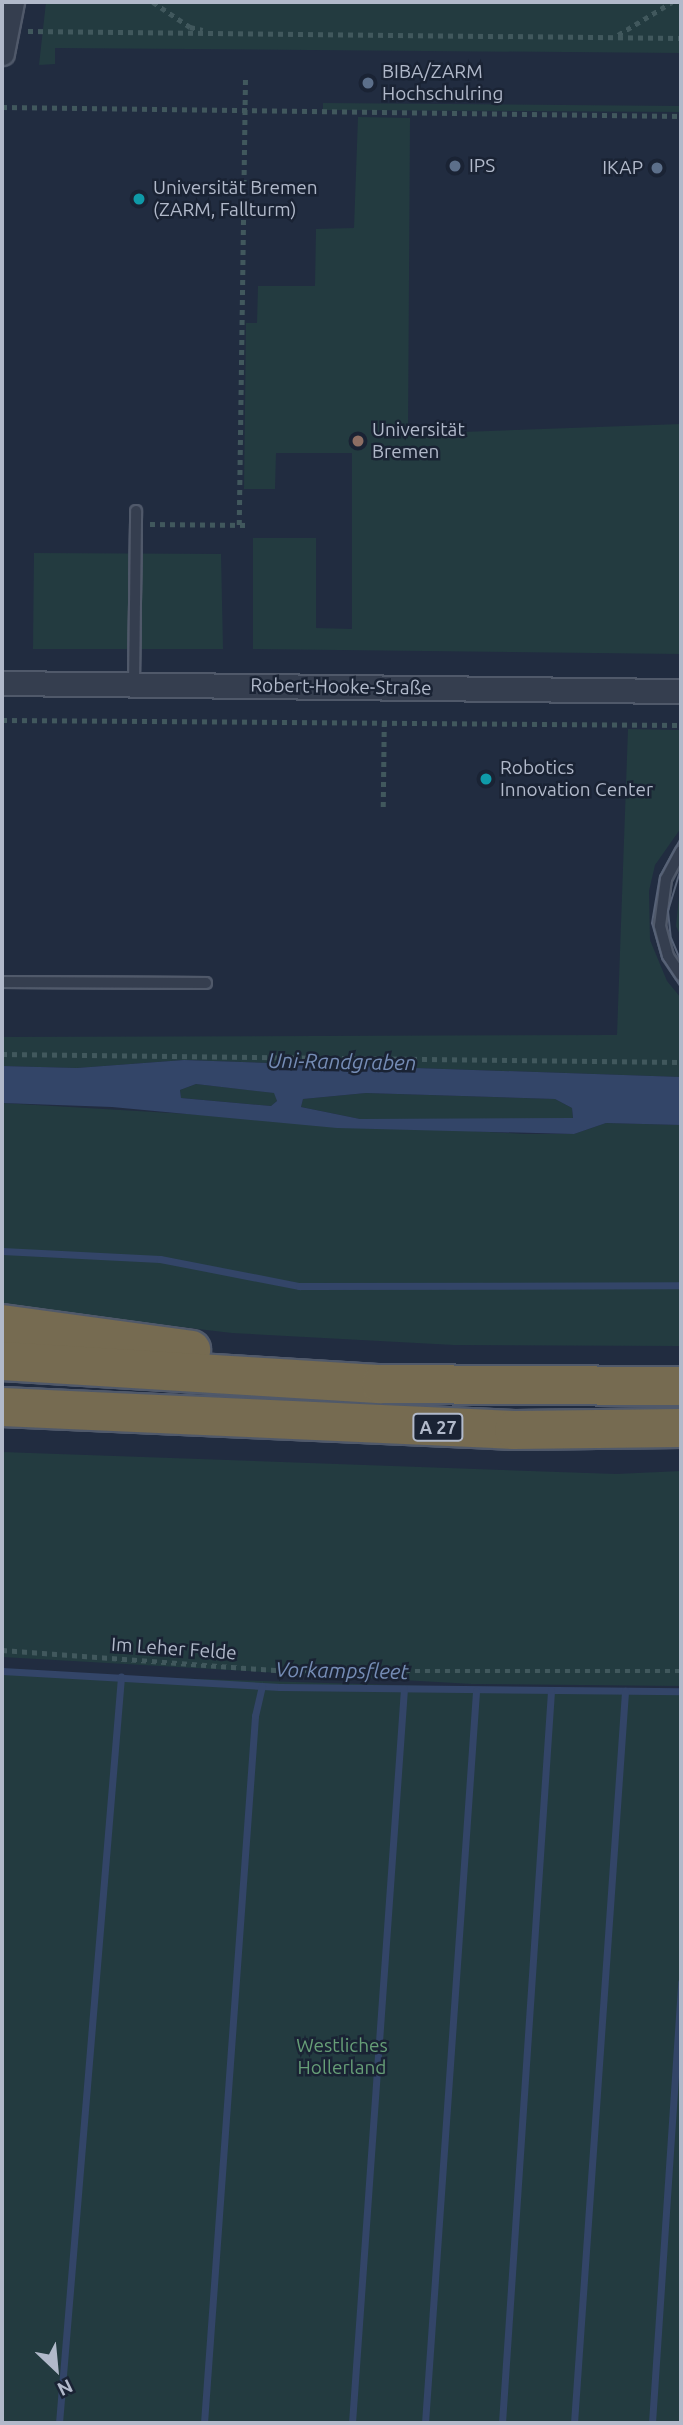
<!DOCTYPE html>
<html>
<head>
<meta charset="utf-8">
<style>
	body { margin:0 }
	#map { position:relative; width:683px; height:2425px; overflow:hidden; background:#212c40; font-family:Ubuntu,sans-serif }
	div>[style] { position:absolute }
	.green>* { inset:0; background:#233b40 }
	.water>* { inset:0; background:#334568 }
	.stream>* { height:7px; margin:-3.5px; padding:0 3.5px; transform-origin:3.5px; border-radius:3.5px; background:#334568 }
	.path>* { height:4.5px; margin-top:-2.25px; transform-origin:0; background:repeating-linear-gradient(90deg,#41585d 0 5px,transparent 0 10px) }
	.roads { filter:drop-shadow(2px 0 #50596a) drop-shadow(-2px 0 #50596a) drop-shadow(0 2px #50596a) drop-shadow(0 -2px #50596a) }
	.service>* { height:10px; margin:-5px; padding:0 5px; transform-origin:5px; border-radius:5px; background:#353e4f }
	.minor>* { height:23px; margin:-11.5px; padding:0 11.5px; transform-origin:11.5px; border-radius:11.5px; background:#353e4f }
	.motorway>* { height:38px; margin:-19px; padding:0 19px; transform-origin:19px; border-radius:19px; background:#766b51 }
	.tram>* { height:2px; margin:-1px; padding:0 1px; transform-origin:1px; border-radius:1px; background:#576277 }
	.dots>* { width:19px; height:19px; translate:-50% -50%; box-sizing:border-box; border:4px solid #1a2334; border-radius:50% }
	span { translate:-50% -50%; white-space:nowrap; text-align:center; line-height:1.15; -webkit-text-stroke:5px #1a2334; paint-order:stroke }
	.shield-label span { padding:2px 5px; background:#1a2334; border:2px solid; border-radius:5px; -webkit-text-stroke-width:0 }
	.shield-label { font-size:18px; color:#b1b9ca; font-weight:700 }
	.poi-label { font-size:19px; color:#b1b9ca }
	.left { translate:0 -50%; text-align:left }
	.right { translate:-100% -50%; text-align:right }
	.street-label { font-size:19px; color:#b1b9ca }
	.park-label { font-size:19px; color:#669e77 }
	.water-label { font-size:21px; color:#758cb5; font-style:italic }
	.frame { position:absolute; inset:0; border:4px solid #b1b9ca; pointer-events:none }
	.north { position:absolute; left:21px; top:2334px; width:70px; height:70px; -webkit-text-stroke:5px #1a2334; paint-order:stroke; rotate:154deg; font-size:19px; font-weight:700; line-height:28px; text-align:center; color:#b1b9ca }
	.north::after { content:''; display:block; margin:auto; width:24px; height:32px; background:#b1b9ca; clip-path:polygon(50% 0,100% 100%,50% 72%,0 100%) }
</style>
</head>
<body>
<div id="map">
	<div class="green">
		<i style="clip-path:polygon(46px 2px,681px 2px,681px 53px,55px 48px,55px 64px,39px 65px)"></i>
		<i style="clip-path:polygon(323px 103px,681px 106px,681px 112px,323px 110px)"></i>
		<i style="clip-path:polygon(358px 117px,410px 118px,408px 434px,681px 424px,681px 654px,253px 649px,253px 538px,316px 538px,316px 628px,352px 629px,352px 453px,276px 453px,275px 489px,244px 489px,246px 323px,257px 323px,258px 286px,315px 286px,316px 229px,354px 228px)"></i>
		<i style="clip-path:polygon(34px 553px,221px 554px,223px 649px,33px 649px)"></i>
		<i style="clip-path:polygon(628px 729px,681px 730px,681px 828px,655px 865px,649px 891px,650px 940px,667px 981px,681px 998px,681px 1077px,184px 1060px,77px 1068px,2px 1066px,2px 1037px,617px 1035px)"></i>
		<i style="clip-path:polygon(681px 878px,681px 937px,676px 926px)"></i>
		<i style="clip-path:polygon(196px 1084px,275px 1093px,277px 1101px,271px 1106px,181px 1098px,180px 1090px)"></i>
		<i style="clip-path:polygon(366px 1093px,555px 1099px,572px 1108px,573px 1119px,360px 1119px,301px 1107px,303px 1099px)"></i>
		<i style="clip-path:polygon(2px 1103px,524px 1134px,574px 1134px,606px 1123px,681px 1125px,681px 1346px,454px 1345px,232px 1333px,2px 1306px)"></i>
		<i style="clip-path:polygon(2px 1452px,616px 1474px,681px 1471px,681px 1686px,472px 1684px,2px 1657px)"></i>
		<i style="clip-path:polygon(2px 1673px,594px 1691px,681px 1689px,681px 2423px,2px 2423px)"></i>
	</div>
	<div class="water">
		<i style="clip-path:polygon(evenodd,184px 1060px,681px 1077px,681px 1125px,606px 1123px,574px 1134px,337px 1128px,112px 1107px,2px 1103px,2px 1066px,77px 1068px,184px 1060px,196px 1084px,274px 1093px,277px 1101px,271px 1106px,181px 1098px,180px 1090px,196px 1084px,184px 1060px,366px 1093px,555px 1099px,572px 1108px,573px 1118px,360px 1119px,301px 1107px,303px 1099px,366px 1093px)"></i>
	</div>
	<div class="stream">
		<i style="left:2px;top:1251px;width:158px;rotate:2.9deg"></i>
		<i style="left:160px;top:1259px;width:142px;rotate:11deg"></i>
		<i style="left:299px;top:1286px;width:382px;rotate:-0.1deg"></i>
		<i style="left:2px;top:1671px;width:278px;rotate:3.3deg"></i>
		<i style="left:280px;top:1687px;width:401px;rotate:0.6deg"></i>
		<i style="left:59px;top:2423px;width:749px;rotate:-85.25deg"></i>
		<i style="left:204px;top:2423px;width:709px;rotate:-85.87deg"></i>
		<i style="left:255px;top:1716px;width:31px;rotate:-77deg"></i>
		<i style="left:352px;top:2423px;width:736px;rotate:-85.95deg"></i>
		<i style="left:425px;top:2423px;width:734px;rotate:-86.01deg"></i>
		<i style="left:502px;top:2423px;width:734px;rotate:-86.17deg"></i>
		<i style="left:574px;top:2423px;width:734px;rotate:-86.01deg"></i>
		<i style="left:652px;top:2423px;width:442px;rotate:-86.2deg"></i>
	</div>
	<div class="path">
		<i style="left:153px;top:2px;width:45px;rotate:34deg"></i>
		<i style="left:190px;top:27px;width:13px;rotate:13deg"></i>
		<i style="left:28px;top:31px;width:653px;rotate:0.61deg"></i>
		<i style="left:618px;top:35px;width:63px;rotate:-31.4deg"></i>
		<i style="left:2px;top:107px;width:679px;rotate:0.76deg"></i>
		<i style="left:150px;top:524px;width:98px;rotate:0.6deg"></i>
		<i style="left:239px;top:525px;width:449px;rotate:-89.2deg"></i>
		<i style="left:2px;top:720px;width:679px;rotate:0.42deg"></i>
		<i style="left:383px;top:807px;width:84px;rotate:-89.3deg"></i>
		<i style="left:2px;top:1054px;width:679px;rotate:0.68deg"></i>
		<i style="left:2px;top:1650px;width:284px;rotate:4.2deg"></i>
		<i style="left:285px;top:1671px;width:396px"></i>
	</div>
	<div class="roads">
		<div class="service">
			<i style="left:134px;top:685px;width:174px;rotate:-89.3deg"></i>
			<i style="left:681px;top:851px;width:32px;rotate:118deg"></i>
			<i style="left:666px;top:879px;width:47px;rotate:97.3deg"></i>
			<i style="left:660px;top:926px;width:31px;rotate:75deg"></i>
			<i style="left:668px;top:956px;width:23px;rotate:56deg"></i>
			<i style="left:2px;top:982px;width:204px;rotate:0.3deg"></i>
		</div>
		<div class="minor">
			<i style="left:2px;top:53px;width:52px;rotate:-78.9deg"></i>
			<i style="left:2px;top:683px;width:679px;rotate:0.68deg"></i>
		</div>
		<div class="motorway">
			<i style="left:2px;top:1324px;width:191px;rotate:7.8deg"></i>
			<i style="left:2px;top:1361px;width:380px;rotate:3.5deg"></i>
			<i style="left:381px;top:1384px;width:300px;rotate:0.4deg"></i>
			<i style="left:2px;top:1407px;width:513px;rotate:2.57deg"></i>
			<i style="left:514px;top:1430px;width:167px;rotate:-0.7deg"></i>
		</div>
	</div>
	<div class="tram">
		<i style="left:681px;top:838px;width:43px;rotate:118.9deg"></i>
		<i style="left:660px;top:876px;width:48px;rotate:99.7deg"></i>
		<i style="left:652px;top:923px;width:36px;rotate:74deg"></i>
		<i style="left:662px;top:958px;width:35px;rotate:57deg"></i>
		<i style="left:681px;top:868px;width:45px;rotate:106.8deg"></i>
		<i style="left:668px;top:911px;width:27px;rotate:84deg"></i>
		<i style="left:671px;top:938px;width:25px;rotate:67deg"></i>
	</div>
	<div class="dots">
		<i style="left:368px;top:83px;background:#5c6f8a"></i>
		<i style="left:455px;top:166px;background:#5c6f8a"></i>
		<i style="left:657px;top:168px;background:#5c6f8a"></i>
		<i style="left:139px;top:199px;background:#0f9aa8"></i>
		<i style="left:358px;top:441px;background:#8d6e63"></i>
		<i style="left:486px;top:779px;background:#0f9aa8"></i>
	</div>
	<div class="shield-label">
		<span style="left:438px;top:1427px">A 27</span>
	</div>
	<div class="poi-label">
		<span class="left" style="left:382px;top:83px">BIBA/ZARM<br>Hochschulring</span>
		<span class="left" style="left:469px;top:166px">IPS</span>
		<span class="right" style="left:643px;top:168px">IKAP</span>
		<span class="left" style="left:153px;top:199px">Universität Bremen<br>(ZARM, Fallturm)</span>
		<span class="left" style="left:372px;top:441px">Universität<br>Bremen</span>
		<span class="left" style="left:500px;top:779px">Robotics<br>Innovation Center</span>
	</div>
	<div class="street-label">
		<span style="left:341px;top:687px;rotate:1deg">Robert-Hooke-Straße</span>
		<span style="left:174px;top:1649px;rotate:4deg">Im Leher Felde</span>
	</div>
	<div class="park-label">
		<span style="left:342px;top:2057px">Westliches<br>Hollerland</span>
	</div>
	<div class="water-label">
		<span style="left:342px;top:1061px;rotate:1deg">Uni-Randgraben</span>
		<span style="left:342px;top:1670px;rotate:1deg">Vorkampsfleet</span>
	</div>
	<div class="frame"></div>
	<div class="north">N</div>
</div>
</body>
</html>
